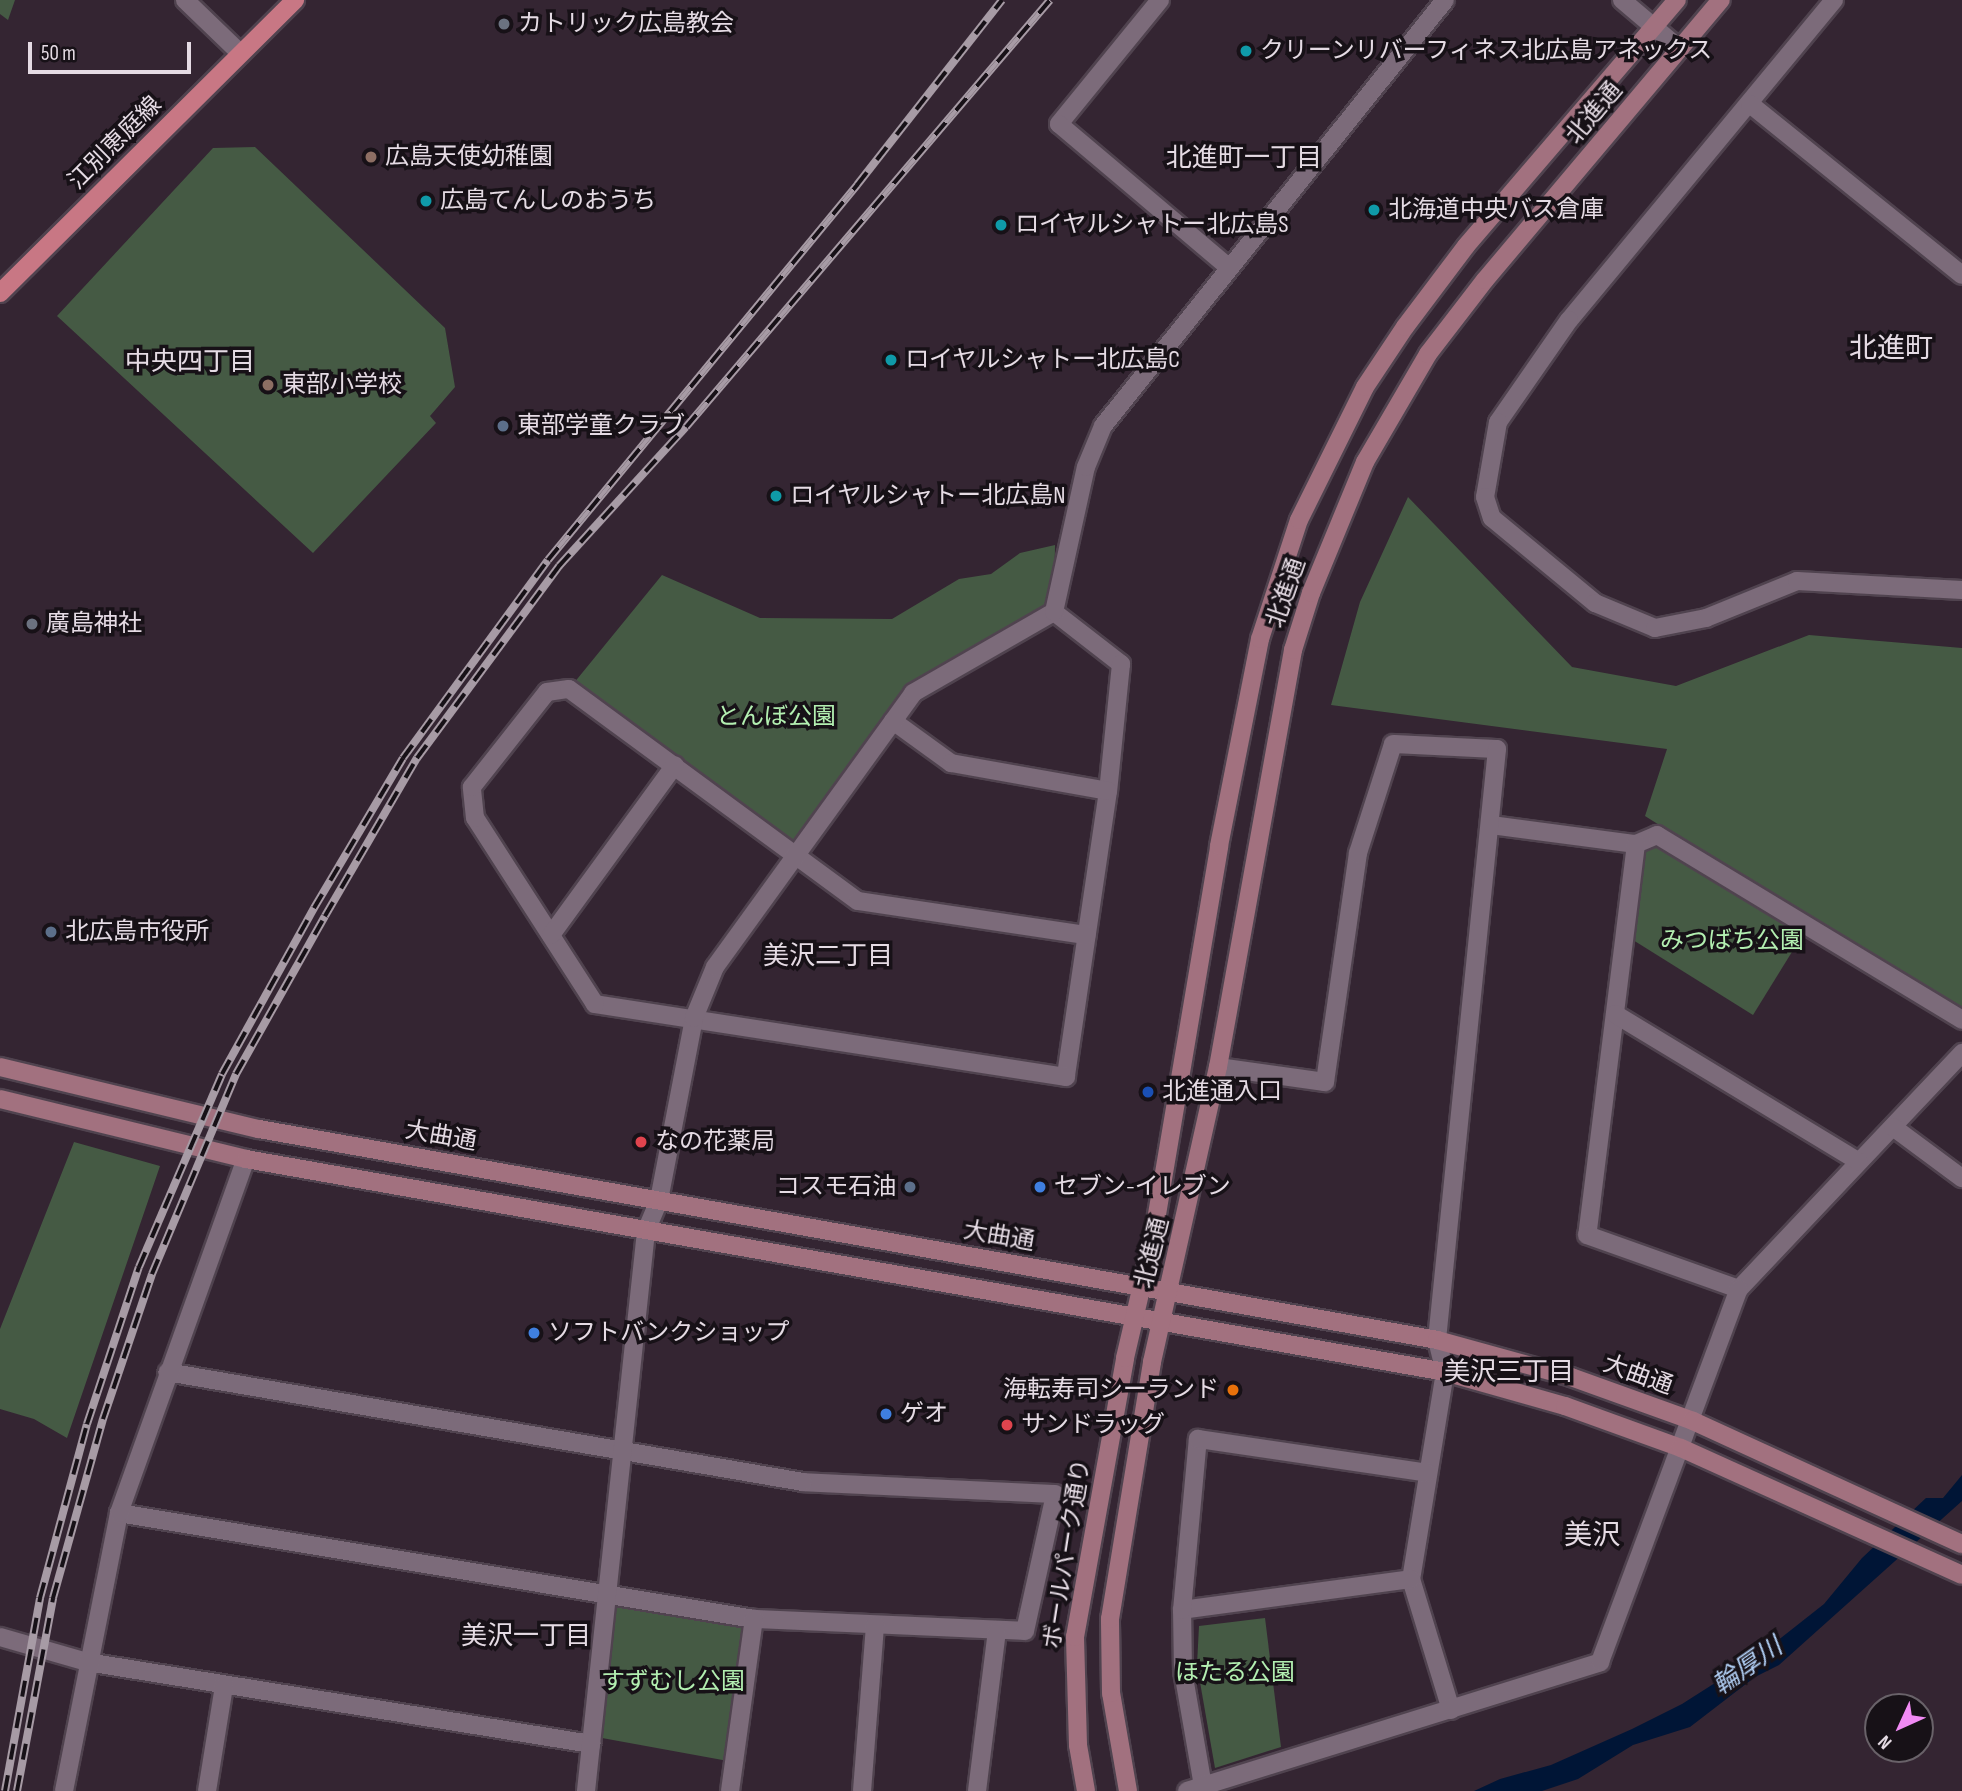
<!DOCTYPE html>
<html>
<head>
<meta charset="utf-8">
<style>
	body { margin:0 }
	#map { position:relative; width:1962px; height:1791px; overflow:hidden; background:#342532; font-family:"Sofia Sans Condensed","Noto Sans JP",sans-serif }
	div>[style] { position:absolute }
	.green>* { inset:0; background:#455a44 }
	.water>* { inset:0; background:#001536 }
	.roads { filter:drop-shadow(2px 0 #50434f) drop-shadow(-2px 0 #50434f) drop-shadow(0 2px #50434f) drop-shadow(0 -2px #50434f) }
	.street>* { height:18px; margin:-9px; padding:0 9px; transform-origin:9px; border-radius:9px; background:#7c6b7a }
	.secondary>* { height:18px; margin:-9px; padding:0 9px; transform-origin:9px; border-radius:9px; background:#a2717f }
	.primary>* { height:18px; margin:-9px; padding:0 9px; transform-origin:9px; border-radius:9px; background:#c87784 }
	.rail>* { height:8px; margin-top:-4px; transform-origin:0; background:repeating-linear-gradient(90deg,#171117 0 16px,#a79ba5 0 32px); box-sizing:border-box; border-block:2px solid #a79ba5 }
	.dots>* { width:19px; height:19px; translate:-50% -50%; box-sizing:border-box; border:4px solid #171117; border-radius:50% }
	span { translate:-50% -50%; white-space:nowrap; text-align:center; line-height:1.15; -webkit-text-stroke:7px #171117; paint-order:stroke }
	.poi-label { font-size:24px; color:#e5dbe4 }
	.left { translate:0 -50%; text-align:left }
	.right { translate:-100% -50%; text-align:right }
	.street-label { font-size:24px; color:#e5dbe4 }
	.park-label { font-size:24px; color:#b3efb1 }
	.neighbourhood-label { font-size:26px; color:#e5dbe4 }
	.water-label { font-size:26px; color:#b2d0f6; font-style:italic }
	.quarter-label { font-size:28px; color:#e5dbe4 }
	.north { position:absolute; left:1864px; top:1693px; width:70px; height:70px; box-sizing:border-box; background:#171117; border:2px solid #696269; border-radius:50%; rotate:225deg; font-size:19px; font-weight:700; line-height:28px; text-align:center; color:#e5dbe4 }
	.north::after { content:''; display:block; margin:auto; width:24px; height:32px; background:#f18af4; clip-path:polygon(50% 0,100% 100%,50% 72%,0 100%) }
	.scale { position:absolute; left:28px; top:42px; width:163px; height:32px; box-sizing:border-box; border:4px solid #e5dbe4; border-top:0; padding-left:9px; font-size:21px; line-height:24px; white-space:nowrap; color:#e5dbe4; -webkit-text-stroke:5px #171117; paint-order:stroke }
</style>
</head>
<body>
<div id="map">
	<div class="green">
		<i style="clip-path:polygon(0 0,15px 0,8px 20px,0 14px)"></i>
		<i style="clip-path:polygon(255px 147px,445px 328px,455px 387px,430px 416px,436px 423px,313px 553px,57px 316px,213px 148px)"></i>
		<i style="clip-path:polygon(1408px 497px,1572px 667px,1676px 686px,1809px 635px,1962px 648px,1962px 1016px,1645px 816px,1667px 749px,1331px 705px,1360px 602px)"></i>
		<i style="clip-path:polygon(1055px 545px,1054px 612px,913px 693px,799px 854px,569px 689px,662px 575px,760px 618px,892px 619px,959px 579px,991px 574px,1020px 553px)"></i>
		<i style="clip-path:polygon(1657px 835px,1808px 926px,1753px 1015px,1625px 935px,1636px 844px)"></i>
		<i style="clip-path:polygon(74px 1142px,160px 1166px,67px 1438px,34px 1419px,0 1409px,0 1329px)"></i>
		<i style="clip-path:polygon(616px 1605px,745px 1627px,728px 1761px,602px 1738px)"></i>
		<i style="clip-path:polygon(1265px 1618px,1281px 1747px,1215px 1768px,1197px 1665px,1199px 1626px)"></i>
	</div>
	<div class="water">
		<i style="clip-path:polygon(1962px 1475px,1962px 1501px,1779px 1665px,1755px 1677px,1690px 1727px,1633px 1745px,1578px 1779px,1542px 1791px,1474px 1791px,1500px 1779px,1551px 1765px,1632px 1729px,1682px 1704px,1762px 1653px,1824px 1604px,1862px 1558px,1926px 1498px,1943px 1498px)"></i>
	</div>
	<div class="roads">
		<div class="street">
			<i style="left:185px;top:0;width:76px;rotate:43.9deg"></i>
			<i style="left:1160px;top:0;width:160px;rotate:129.2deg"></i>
			<i style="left:1059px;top:124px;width:221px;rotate:40.2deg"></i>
			<i style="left:1622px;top:0;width:76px;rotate:40.2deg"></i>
			<i style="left:1834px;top:0;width:415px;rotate:129.6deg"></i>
			<i style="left:1569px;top:320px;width:124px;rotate:124.8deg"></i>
			<i style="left:1498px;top:422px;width:76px;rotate:99.8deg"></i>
			<i style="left:1485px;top:497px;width:22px;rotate:72deg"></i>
			<i style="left:1492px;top:518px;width:134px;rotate:39.5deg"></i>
			<i style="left:1595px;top:603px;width:65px;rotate:22.6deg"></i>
			<i style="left:1655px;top:628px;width:52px;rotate:-11.1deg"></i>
			<i style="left:1706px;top:618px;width:98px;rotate:-22.1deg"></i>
			<i style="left:1797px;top:581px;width:165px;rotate:3.1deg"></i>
			<i style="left:1750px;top:104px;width:272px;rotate:38.9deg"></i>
			<i style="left:1054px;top:612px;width:85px;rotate:37.8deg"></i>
			<i style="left:1121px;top:664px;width:128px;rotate:95.8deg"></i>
			<i style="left:1108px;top:791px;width:289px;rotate:98.4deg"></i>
			<i style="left:1066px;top:1077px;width:477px;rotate:-171.2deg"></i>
			<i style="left:595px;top:1004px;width:221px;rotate:-122.8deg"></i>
			<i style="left:475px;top:818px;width:31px;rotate:-96deg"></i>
			<i style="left:472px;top:787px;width:121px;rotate:-51.7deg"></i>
			<i style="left:547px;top:692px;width:22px;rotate:-8deg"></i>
			<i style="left:569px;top:689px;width:358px;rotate:36.3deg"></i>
			<i style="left:858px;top:901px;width:231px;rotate:8.5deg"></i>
			<i style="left:893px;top:721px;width:72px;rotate:35.9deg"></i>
			<i style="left:951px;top:763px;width:159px;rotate:10.1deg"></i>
			<i style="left:1491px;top:825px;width:146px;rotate:7.5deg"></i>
			<i style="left:1636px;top:844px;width:23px;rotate:-23deg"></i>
			<i style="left:1657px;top:835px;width:357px;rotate:31.2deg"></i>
			<i style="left:1636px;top:844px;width:394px;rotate:97.1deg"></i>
			<i style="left:1587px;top:1235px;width:161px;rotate:19.6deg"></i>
			<i style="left:1739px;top:1289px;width:325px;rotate:-46.6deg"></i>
			<i style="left:551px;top:935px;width:210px;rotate:-53.9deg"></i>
			<i style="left:1615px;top:1014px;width:285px;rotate:31.2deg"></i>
			<i style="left:1218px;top:1067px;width:108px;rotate:8deg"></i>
			<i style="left:1325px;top:1082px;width:231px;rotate:-81.8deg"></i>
			<i style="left:1358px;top:853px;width:114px;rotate:-72.2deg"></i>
			<i style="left:1393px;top:744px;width:104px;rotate:2.8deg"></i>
			<i style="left:1497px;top:749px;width:594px;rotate:95.8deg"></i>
			<i style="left:1437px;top:1340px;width:33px;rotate:76deg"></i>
			<i style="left:1445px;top:1372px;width:210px;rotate:99.3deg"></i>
			<i style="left:1411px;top:1579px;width:137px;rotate:73deg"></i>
			<i style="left:1893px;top:1127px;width:86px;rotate:36.5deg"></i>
			<i style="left:119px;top:1513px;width:644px;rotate:9.48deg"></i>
			<i style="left:754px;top:1619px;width:271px;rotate:2.5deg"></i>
			<i style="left:1025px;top:1631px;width:140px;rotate:-77.6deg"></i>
			<i style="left:1055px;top:1494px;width:252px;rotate:-177.3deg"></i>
			<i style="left:803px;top:1482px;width:645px;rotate:-170.19deg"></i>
			<i style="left:1182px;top:1610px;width:231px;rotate:-7.7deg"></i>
			<i style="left:0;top:1637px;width:91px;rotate:16deg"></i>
			<i style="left:87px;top:1662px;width:511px;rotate:9.24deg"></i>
			<i style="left:1203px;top:1786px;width:117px;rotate:-99.9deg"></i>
			<i style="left:1183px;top:1671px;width:61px;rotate:-90.9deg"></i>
			<i style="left:1182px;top:1610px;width:172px;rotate:-84.7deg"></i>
			<i style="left:1198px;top:1439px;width:232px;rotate:8.4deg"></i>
			<i style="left:64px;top:1791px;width:283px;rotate:-78.8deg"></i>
			<i style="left:119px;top:1513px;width:376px;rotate:-70.3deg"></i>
			<i style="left:207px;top:1791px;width:106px;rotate:-80.8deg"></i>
			<i style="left:586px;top:1791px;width:563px;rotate:-83.88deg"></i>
			<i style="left:646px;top:1231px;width:34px;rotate:-67deg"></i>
			<i style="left:659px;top:1200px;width:185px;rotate:-79.1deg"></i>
			<i style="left:694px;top:1018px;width:55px;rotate:-67.6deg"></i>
			<i style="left:715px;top:967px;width:338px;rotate:-54.1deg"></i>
			<i style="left:913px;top:693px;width:163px;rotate:-29.9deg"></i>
			<i style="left:1054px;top:612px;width:148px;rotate:-77.6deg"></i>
			<i style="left:1086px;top:467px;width:44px;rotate:-67.5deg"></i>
			<i style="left:1103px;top:426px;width:546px;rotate:-51.24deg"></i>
			<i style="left:730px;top:1791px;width:174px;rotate:-82.1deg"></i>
			<i style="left:862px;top:1791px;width:166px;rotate:-85.5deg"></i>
			<i style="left:977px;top:1791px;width:161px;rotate:-82.9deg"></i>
			<i style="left:1187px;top:1791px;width:433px;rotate:-17.3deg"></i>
			<i style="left:1600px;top:1662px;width:398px;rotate:-69.6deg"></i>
		</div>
		<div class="secondary">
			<i style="left:0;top:1067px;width:266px;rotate:13.5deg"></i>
			<i style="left:259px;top:1129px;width:1197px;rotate:10.15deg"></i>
			<i style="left:1437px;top:1340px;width:139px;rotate:15.4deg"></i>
			<i style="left:1571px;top:1377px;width:130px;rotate:19.8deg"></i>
			<i style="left:1693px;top:1421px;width:296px;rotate:24.6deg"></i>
			<i style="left:0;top:1099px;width:253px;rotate:13.7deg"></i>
			<i style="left:246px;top:1159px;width:1218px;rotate:10.07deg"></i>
			<i style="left:1445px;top:1372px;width:125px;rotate:15.8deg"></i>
			<i style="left:1565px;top:1406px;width:123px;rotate:19.9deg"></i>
			<i style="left:1681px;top:1448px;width:308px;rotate:24.3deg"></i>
			<i style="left:1086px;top:1791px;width:47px;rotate:-99.9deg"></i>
			<i style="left:1078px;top:1745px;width:108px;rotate:-91.6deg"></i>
			<i style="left:1075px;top:1637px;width:283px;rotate:-79.8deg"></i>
			<i style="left:1125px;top:1358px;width:123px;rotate:-76.9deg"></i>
			<i style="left:1153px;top:1238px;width:398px;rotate:-80.4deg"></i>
			<i style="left:1219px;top:846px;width:211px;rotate:-78.8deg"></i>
			<i style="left:1260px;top:639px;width:125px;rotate:-71.9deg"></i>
			<i style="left:1299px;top:520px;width:148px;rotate:-63.6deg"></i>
			<i style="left:1365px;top:387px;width:72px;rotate:-56.3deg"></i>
			<i style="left:1405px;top:327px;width:101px;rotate:-53deg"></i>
			<i style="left:1466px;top:246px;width:324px;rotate:-49.4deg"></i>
			<i style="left:1128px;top:1791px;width:99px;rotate:-99.8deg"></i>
			<i style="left:1111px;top:1693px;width:74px;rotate:-90.8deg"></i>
			<i style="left:1110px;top:1619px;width:260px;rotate:-80.7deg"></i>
			<i style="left:1152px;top:1362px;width:302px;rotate:-77.4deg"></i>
			<i style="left:1218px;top:1067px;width:424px;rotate:-79.8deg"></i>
			<i style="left:1293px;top:650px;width:60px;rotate:-72.5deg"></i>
			<i style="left:1311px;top:593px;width:142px;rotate:-67.6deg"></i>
			<i style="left:1365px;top:462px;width:125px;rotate:-59.7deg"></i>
			<i style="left:1428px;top:354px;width:93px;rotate:-52.4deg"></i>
			<i style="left:1485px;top:280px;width:366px;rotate:-49.9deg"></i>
		</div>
		<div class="primary">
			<i style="left:0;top:293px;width:416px;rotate:-44.8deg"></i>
		</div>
	</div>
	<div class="rail">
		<i style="left:5px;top:1791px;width:196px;rotate:-79.7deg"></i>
		<i style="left:40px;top:1598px;width:180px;rotate:-74.9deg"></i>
		<i style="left:87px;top:1424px;width:165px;rotate:-71.7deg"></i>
		<i style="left:139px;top:1267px;width:210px;rotate:-66.7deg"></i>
		<i style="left:222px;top:1074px;width:190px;rotate:-61deg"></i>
		<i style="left:314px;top:908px;width:174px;rotate:-59.3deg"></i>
		<i style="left:403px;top:758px;width:245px;rotate:-53.8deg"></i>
		<i style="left:548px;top:560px;width:486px;rotate:-50.5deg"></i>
		<i style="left:857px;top:185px;width:235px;rotate:-51.9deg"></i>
		<i style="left:17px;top:1791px;width:196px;rotate:-79.4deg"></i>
		<i style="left:53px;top:1598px;width:186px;rotate:-74.4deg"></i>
		<i style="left:103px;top:1419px;width:153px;rotate:-71.3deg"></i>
		<i style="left:152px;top:1274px;width:217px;rotate:-67.2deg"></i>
		<i style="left:236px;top:1074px;width:181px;rotate:-60.6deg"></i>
		<i style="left:325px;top:916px;width:183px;rotate:-59.8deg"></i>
		<i style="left:417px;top:758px;width:239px;rotate:-53.5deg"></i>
		<i style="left:559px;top:566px;width:188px;rotate:-47.6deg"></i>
		<i style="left:686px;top:427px;width:561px;rotate:-49.55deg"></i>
	</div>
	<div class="dots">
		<i style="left:504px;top:24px;background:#6b7280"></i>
		<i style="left:1246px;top:51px;background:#0f9aa8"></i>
		<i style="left:371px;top:157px;background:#8d6e63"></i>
		<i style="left:426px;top:201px;background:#0f9aa8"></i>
		<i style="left:1374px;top:210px;background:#0f9aa8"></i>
		<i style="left:1001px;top:225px;background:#0f9aa8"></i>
		<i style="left:891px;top:360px;background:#0f9aa8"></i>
		<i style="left:268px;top:385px;background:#8d6e63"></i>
		<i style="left:503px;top:426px;background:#5c6f8a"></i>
		<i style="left:776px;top:496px;background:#0f9aa8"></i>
		<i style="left:32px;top:624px;background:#6b7280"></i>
		<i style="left:51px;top:932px;background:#5c6f8a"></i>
		<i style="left:1148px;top:1092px;background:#1a4fb4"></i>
		<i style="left:641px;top:1142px;background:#e0444e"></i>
		<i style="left:910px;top:1187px;background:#5c6f8a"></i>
		<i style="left:1040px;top:1187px;background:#3f7fe0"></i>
		<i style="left:534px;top:1333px;background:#3f7fe0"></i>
		<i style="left:1233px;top:1390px;background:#e8710a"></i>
		<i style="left:886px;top:1414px;background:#3f7fe0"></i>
		<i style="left:1007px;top:1425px;background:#e0444e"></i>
	</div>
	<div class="poi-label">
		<span class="left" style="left:518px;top:24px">カトリック広島教会</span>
		<span class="left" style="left:1260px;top:51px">クリーンリバーフィネス北広島アネックス</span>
		<span class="left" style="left:385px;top:157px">広島天使幼稚園</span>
		<span class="left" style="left:440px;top:201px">広島てんしのおうち</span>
		<span class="left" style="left:1388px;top:210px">北海道中央バス倉庫</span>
		<span class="left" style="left:1015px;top:225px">ロイヤルシャトー北広島S</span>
		<span class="left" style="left:905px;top:360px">ロイヤルシャトー北広島C</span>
		<span class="left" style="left:282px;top:385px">東部小学校</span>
		<span class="left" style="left:517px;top:426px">東部学童クラブ</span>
		<span class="left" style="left:790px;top:496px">ロイヤルシャトー北広島N</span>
		<span class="left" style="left:46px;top:624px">廣島神社</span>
		<span class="left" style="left:65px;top:932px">北広島市役所</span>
		<span class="left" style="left:1162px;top:1092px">北進通入口</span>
		<span class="left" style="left:655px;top:1142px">なの花薬局</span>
		<span class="right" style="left:896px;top:1187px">コスモ石油</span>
		<span class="left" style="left:1054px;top:1187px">セブン-イレブン</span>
		<span class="left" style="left:548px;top:1333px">ソフトバンクショップ</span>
		<span class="right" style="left:1219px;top:1390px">海転寿司シーランド</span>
		<span class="left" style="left:900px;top:1414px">ゲオ</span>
		<span class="left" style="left:1021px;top:1425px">サンドラッグ</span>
	</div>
	<div class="street-label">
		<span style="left:1594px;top:113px;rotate:-50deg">北進通</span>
		<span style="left:115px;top:143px;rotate:-45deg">江別恵庭線</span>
		<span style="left:1286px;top:593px;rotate:-71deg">北進通</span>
		<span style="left:441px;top:1136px;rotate:10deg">大曲通</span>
		<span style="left:999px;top:1236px;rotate:10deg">大曲通</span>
		<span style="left:1152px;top:1253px;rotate:-76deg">北進通</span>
		<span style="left:1638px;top:1375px;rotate:20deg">大曲通</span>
		<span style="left:1067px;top:1554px;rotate:-81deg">ボールパーク通り</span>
	</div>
	<div class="park-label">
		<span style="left:776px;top:717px">とんぼ公園</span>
		<span style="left:1732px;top:941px">みつばち公園</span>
		<span style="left:1235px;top:1673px">ほたる公園</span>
		<span style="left:673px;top:1682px">すずむし公園</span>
	</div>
	<div class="neighbourhood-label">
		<span style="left:1244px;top:159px">北進町一丁目</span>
		<span style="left:190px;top:363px">中央四丁目</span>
		<span style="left:828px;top:957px">美沢二丁目</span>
		<span style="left:1509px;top:1373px">美沢三丁目</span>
		<span style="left:526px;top:1637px">美沢一丁目</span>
	</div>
	<div class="water-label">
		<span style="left:1748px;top:1667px;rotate:-35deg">輪厚川</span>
	</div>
	<div class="quarter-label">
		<span style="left:1891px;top:349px">北進町</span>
		<span style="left:1592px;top:1536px">美沢</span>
	</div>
	<div class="north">N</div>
	<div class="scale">50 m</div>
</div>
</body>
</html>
